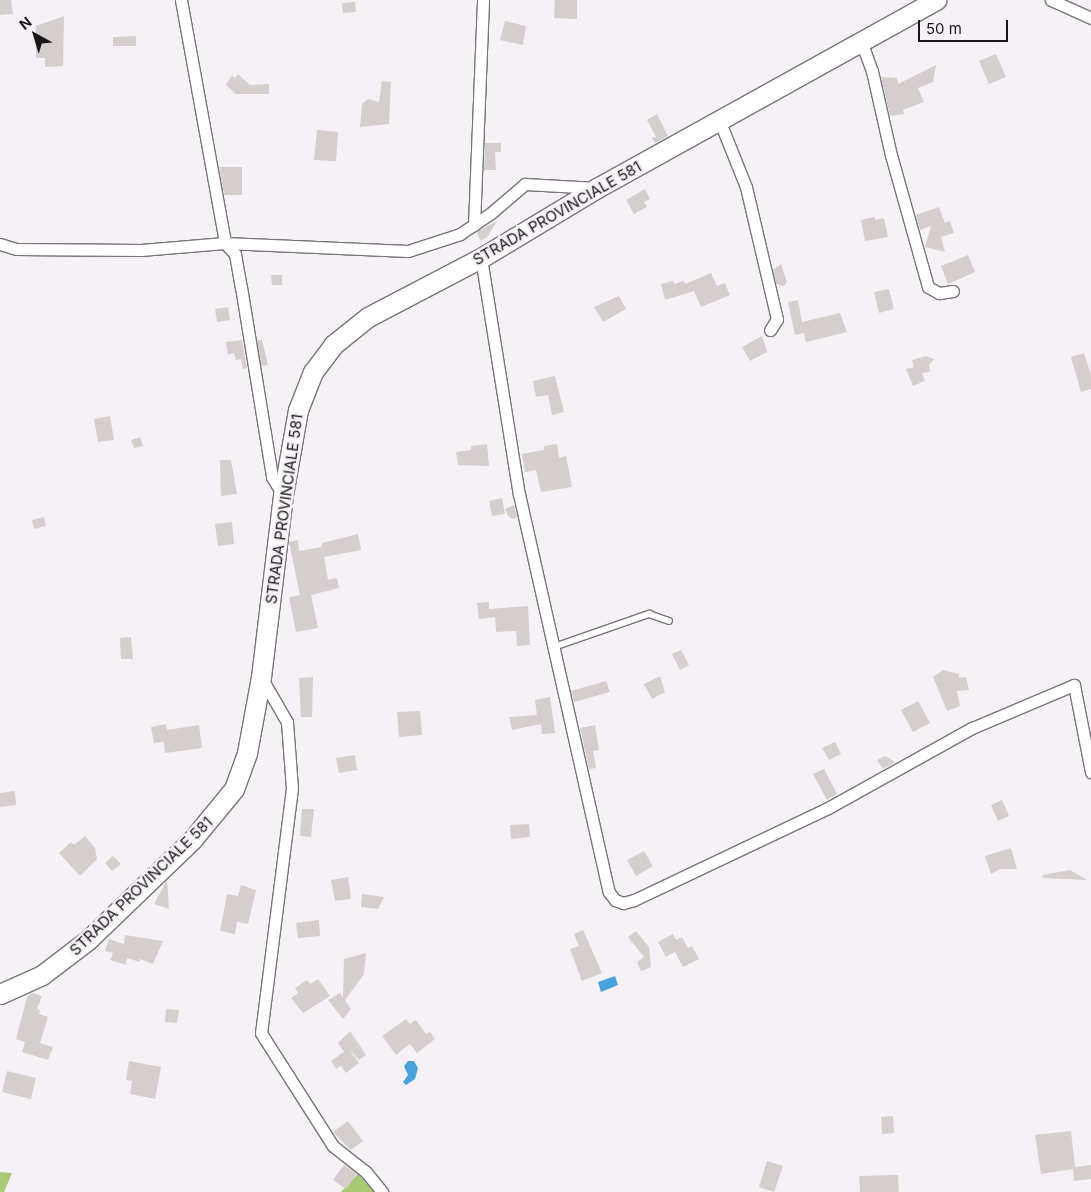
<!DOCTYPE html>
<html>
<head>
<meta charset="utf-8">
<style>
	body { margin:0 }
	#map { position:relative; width:1091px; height:1192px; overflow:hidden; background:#f6f1f6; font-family:Inter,sans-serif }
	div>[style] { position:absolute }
	.forest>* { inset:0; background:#a9ca72 }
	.water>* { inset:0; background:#48a3dc }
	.building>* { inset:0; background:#d5cecc }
	.roads { filter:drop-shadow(1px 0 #797479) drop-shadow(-1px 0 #797479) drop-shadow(0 1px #797479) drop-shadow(0 -1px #797479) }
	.service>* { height:5.5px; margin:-2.75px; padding:0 2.75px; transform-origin:2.75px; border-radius:2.75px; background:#fff }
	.minor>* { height:11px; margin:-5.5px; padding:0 5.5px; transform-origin:5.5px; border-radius:5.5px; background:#fff }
	.primary>* { height:19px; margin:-9.5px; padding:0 9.5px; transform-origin:9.5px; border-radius:9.5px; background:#fff }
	span { translate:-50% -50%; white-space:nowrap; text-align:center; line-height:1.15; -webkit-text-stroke:5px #f6f1f6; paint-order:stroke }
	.street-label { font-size:15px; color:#191819 }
	.north { position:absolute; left:10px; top:10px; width:50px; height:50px; -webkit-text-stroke:4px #f6f1f6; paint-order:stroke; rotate:321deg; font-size:14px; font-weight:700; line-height:20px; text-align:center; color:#191819 }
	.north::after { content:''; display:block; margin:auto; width:18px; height:22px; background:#191819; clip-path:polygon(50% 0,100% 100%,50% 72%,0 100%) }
	.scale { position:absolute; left:918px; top:20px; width:90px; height:22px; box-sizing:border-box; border:2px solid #191819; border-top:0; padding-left:6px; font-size:15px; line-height:18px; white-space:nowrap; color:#191819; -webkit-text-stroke:4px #f6f1f6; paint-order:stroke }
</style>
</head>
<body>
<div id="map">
	<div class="forest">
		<i style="clip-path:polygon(0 1172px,12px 1173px,4px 1192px,0 1192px)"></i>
		<i style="clip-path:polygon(358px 1174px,374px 1192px,341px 1192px)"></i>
	</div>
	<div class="water">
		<i style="clip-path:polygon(615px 976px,618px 985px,601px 992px,598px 982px)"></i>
		<i style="clip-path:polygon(408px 1061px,414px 1061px,418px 1068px,415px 1079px,406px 1085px,403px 1082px,408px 1075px,404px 1066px)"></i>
	</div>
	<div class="building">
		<i style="clip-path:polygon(0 0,11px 0,13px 14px,0 15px)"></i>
		<i style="clip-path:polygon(555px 0,577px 0,577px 19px,554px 18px)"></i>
		<i style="clip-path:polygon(355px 2px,356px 12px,343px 13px,342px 3px)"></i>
		<i style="clip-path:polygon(64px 16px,63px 66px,45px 67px,45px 58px,36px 58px,36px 26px)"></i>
		<i style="clip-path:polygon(505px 21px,526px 26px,523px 45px,500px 40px)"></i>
		<i style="clip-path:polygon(136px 36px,136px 46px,113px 46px,113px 37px)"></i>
		<i style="clip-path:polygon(996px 54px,1006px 77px,989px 84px,979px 61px)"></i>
		<i style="clip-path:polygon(936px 65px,933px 82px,918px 88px,924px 102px,903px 110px,904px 114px,890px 116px,881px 77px,897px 78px,898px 84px)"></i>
		<i style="clip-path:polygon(238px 74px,250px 85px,269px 84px,269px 94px,236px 94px,226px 85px,232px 75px,235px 78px)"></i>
		<i style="clip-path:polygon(382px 81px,391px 82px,389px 124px,360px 127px,362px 104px,368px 99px,379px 102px)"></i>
		<i style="clip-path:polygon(657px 114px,668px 136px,655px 143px,652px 138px,656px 137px,647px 120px)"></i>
		<i style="clip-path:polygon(317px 130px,338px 132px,336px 161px,314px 160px)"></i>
		<i style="clip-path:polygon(485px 143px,501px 143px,501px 152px,495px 152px,496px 170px,484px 170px)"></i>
		<i style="clip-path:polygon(219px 167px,242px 167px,242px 195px,224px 195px)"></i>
		<i style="clip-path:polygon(645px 189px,650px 199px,644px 202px,647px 207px,634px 214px,626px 200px)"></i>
		<i style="clip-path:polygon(939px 207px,945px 223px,950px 221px,954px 233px,941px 237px,945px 252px,925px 247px,931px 226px,920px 230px,916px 215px)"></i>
		<i style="clip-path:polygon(875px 217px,875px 220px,884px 218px,888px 237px,865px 241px,861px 220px)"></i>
		<i style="clip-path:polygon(497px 221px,488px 236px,481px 241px,477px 234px,480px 230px)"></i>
		<i style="clip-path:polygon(968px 255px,975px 272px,948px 284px,941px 266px)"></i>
		<i style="clip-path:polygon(781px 264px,787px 282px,784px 286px,776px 284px,773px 270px)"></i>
		<i style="clip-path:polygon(711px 273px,717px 286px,725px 283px,730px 295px,701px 307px,694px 291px,665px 300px,661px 284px,673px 281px,674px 284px,684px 281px,685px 284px)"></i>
		<i style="clip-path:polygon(271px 275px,282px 275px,282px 285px,272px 285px)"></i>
		<i style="clip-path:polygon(889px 289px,894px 309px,879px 313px,874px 292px)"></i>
		<i style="clip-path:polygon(619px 296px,626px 309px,603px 322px,594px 307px)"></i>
		<i style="clip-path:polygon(798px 300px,802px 322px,840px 313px,847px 332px,806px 342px,804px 333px,795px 335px,788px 302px)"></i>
		<i style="clip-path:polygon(228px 307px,230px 320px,217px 322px,215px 309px)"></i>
		<i style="clip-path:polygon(762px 336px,767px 352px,750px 361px,742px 347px)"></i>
		<i style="clip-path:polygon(242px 340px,247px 368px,243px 369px,241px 359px,236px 360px,234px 353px,228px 355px,226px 342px)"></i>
		<i style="clip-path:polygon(257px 340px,262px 340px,268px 365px,261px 366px)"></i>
		<i style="clip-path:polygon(1084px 353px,1091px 375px,1091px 389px,1081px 392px,1071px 357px)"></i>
		<i style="clip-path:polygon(926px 356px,934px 359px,929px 365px,930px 372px,922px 373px,925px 381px,913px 386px,906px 369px,914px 367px,912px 360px)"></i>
		<i style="clip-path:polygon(555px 376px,564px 412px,552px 415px,548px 395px,536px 397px,533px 381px)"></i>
		<i style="clip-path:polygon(110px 416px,114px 440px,98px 442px,94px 419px)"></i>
		<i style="clip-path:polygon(140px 437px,143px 446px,134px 448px,131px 440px)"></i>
		<i style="clip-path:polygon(487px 444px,489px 466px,458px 465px,456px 452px,471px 450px,471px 446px)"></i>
		<i style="clip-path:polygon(557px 444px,559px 458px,566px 456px,572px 487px,541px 492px,536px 470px,525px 472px,522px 454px,544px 450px,544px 446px)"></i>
		<i style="clip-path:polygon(220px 460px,231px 460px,237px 494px,221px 496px)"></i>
		<i style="clip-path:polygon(502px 498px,505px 514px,492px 516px,489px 501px)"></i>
		<i style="clip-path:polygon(514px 505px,517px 517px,513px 519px,509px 517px,505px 509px)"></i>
		<i style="clip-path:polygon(44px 517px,46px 526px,34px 529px,32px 520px)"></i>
		<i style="clip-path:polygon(232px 522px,234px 544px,218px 546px,215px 524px)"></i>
		<i style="clip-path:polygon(358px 534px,361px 550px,324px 557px,328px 580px,337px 578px,339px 588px,311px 595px,318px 628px,296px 632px,289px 597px,300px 595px,289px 542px,298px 540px,299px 551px,322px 547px,322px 543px)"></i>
		<i style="clip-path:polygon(489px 602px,489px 609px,528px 606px,530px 645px,517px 646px,516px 631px,496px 632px,495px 617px,479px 619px,477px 603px)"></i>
		<i style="clip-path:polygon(131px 637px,133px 659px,121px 659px,120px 638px)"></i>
		<i style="clip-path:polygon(681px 650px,689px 665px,680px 670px,672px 654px)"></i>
		<i style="clip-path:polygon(943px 670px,959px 674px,959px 678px,966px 677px,969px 690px,957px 691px,960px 706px,947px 711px,933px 677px)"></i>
		<i style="clip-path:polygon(660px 676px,665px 692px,652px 699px,644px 684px)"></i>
		<i style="clip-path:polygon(313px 677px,312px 717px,301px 717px,299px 678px)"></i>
		<i style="clip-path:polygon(606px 681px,610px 692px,574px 702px,571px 691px)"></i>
		<i style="clip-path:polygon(550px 697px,555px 733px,542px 734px,541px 724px,512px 730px,509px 717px,537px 715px,535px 700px)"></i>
		<i style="clip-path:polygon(918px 701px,930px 723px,913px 732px,901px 710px)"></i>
		<i style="clip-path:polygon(420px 711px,422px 735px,399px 737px,397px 712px)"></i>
		<i style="clip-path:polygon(166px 724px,167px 730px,199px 725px,202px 748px,165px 753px,164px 742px,154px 743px,151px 727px)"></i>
		<i style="clip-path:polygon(595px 725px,599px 750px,593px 751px,596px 768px,589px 769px,580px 728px)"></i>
		<i style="clip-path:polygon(835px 742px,841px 754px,829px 760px,822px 748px)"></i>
		<i style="clip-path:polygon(355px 755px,357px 770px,339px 773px,336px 758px)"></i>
		<i style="clip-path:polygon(885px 756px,895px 762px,883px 769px,877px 760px)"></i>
		<i style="clip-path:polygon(824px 769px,837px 794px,827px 800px,813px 774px)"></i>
		<i style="clip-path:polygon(15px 791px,16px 805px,0 807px,0 793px)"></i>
		<i style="clip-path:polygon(1002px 800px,1009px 816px,998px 821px,991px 805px)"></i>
		<i style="clip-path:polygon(302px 809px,314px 809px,311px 837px,300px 836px)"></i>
		<i style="clip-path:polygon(529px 824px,530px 837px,511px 839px,510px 825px)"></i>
		<i style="clip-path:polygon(85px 836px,95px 848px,97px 859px,80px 876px,59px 853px,71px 842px,74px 845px)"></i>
		<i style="clip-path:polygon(1011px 848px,1017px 869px,1000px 869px,991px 874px,985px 856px)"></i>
		<i style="clip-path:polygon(644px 851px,653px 866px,636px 876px,627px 860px)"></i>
		<i style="clip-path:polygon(113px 856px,121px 864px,112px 871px,105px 863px)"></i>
		<i style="clip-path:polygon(1070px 870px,1087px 880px,1043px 878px,1042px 875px)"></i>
		<i style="clip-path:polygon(348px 877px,351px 899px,335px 901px,331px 880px)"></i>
		<i style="clip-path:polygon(167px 880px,169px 909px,154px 904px)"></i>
		<i style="clip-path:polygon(241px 885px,256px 890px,248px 924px,237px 922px,235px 934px,220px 931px,227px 894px,238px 896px)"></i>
		<i style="clip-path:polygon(362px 894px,384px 897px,378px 909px,361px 907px)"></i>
		<i style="clip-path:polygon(319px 920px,320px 936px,298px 938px,296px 923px)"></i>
		<i style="clip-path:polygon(583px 930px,602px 973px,582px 981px,570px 949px,579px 946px,574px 934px)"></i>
		<i style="clip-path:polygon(636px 931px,649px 947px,651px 967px,641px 971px,637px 962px,644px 957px,628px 937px)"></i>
		<i style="clip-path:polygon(673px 934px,676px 940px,682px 937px,688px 948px,692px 946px,699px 959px,683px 967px,675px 952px,666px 957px,658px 942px)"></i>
		<i style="clip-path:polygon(125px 935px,163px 941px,153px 964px,140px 959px,140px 962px,127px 958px,126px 965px,110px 960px,113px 953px,105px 951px,109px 939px,124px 944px)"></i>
		<i style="clip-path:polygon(366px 953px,364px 974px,345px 1000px,351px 1009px,343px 1019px,328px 1000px,340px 993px,343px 998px,344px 959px)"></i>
		<i style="clip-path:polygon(318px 979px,330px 996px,303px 1013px,291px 998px,298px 993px,295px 988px,307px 980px,310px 984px)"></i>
		<i style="clip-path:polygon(32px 993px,42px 996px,37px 1009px,40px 1010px,39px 1014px,48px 1017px,40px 1043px,53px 1047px,48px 1060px,22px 1052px,25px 1042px,16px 1039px,27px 997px)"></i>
		<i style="clip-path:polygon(166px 1009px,179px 1010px,177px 1023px,165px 1022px)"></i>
		<i style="clip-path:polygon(406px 1019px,410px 1024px,416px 1020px,426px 1034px,430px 1032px,435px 1039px,417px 1053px,410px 1044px,396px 1055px,382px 1036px)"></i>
		<i style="clip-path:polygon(350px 1031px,366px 1055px,359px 1060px,349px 1049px,359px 1063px,346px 1073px,341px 1066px,336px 1069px,331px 1061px,344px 1052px,338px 1043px)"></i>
		<i style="clip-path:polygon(129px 1061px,161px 1067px,155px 1099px,130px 1094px,132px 1081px,126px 1080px)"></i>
		<i style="clip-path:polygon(7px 1071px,36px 1078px,31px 1099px,2px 1092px)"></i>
		<i style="clip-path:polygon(893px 1116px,894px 1133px,882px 1134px,881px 1117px)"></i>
		<i style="clip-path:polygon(348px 1121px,363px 1141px,351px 1150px,333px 1132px)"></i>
		<i style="clip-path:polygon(1071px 1131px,1075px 1167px,1091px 1165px,1091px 1179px,1074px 1181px,1073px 1169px,1041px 1174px,1035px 1135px)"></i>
		<i style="clip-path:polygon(767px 1161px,783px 1166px,774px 1192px,759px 1187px)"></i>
		<i style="clip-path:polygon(344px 1165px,357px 1174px,346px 1189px,333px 1180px)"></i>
		<i style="clip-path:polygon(898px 1175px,899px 1192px,860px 1192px,859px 1176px)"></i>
	</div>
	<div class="roads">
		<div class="service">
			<i style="left:554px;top:647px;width:101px;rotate:-19.2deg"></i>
			<i style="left:649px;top:614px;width:21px;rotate:19deg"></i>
		</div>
		<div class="minor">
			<i style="left:181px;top:0;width:247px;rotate:79.7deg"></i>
			<i style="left:225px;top:243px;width:15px;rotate:48deg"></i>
			<i style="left:235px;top:254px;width:34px;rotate:80deg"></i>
			<i style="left:241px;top:287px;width:193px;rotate:80.7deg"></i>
			<i style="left:272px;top:477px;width:21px;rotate:59deg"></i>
			<i style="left:1051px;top:0;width:44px;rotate:24.2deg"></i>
			<i style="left:861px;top:41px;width:32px;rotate:70deg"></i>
			<i style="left:872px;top:71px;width:86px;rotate:77.3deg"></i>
			<i style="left:891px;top:155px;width:137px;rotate:74.3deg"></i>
			<i style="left:928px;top:287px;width:13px;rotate:29deg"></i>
			<i style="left:939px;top:293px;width:14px;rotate:-8deg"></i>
			<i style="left:720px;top:122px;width:70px;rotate:68.2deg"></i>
			<i style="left:746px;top:187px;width:136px;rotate:76.8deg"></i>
			<i style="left:777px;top:319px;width:13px;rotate:122deg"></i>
			<i style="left:474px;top:225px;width:225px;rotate:-87.7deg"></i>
			<i style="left:0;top:244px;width:17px;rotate:17deg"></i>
			<i style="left:16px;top:249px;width:125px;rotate:0.5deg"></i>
			<i style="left:141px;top:250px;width:84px;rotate:-4.8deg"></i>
			<i style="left:225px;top:243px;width:183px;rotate:2.5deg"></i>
			<i style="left:408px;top:251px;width:55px;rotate:-18.1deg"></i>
			<i style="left:460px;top:234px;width:37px;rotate:-34deg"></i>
			<i style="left:491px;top:213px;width:45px;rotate:-40.5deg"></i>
			<i style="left:525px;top:184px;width:72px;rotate:3.2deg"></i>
			<i style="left:481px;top:258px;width:239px;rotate:80.9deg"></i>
			<i style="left:519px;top:494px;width:408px;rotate:77.3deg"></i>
			<i style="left:609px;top:892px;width:10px;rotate:53deg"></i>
			<i style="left:615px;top:900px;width:9px;rotate:21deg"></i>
			<i style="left:623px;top:903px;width:11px;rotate:-15deg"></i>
			<i style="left:634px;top:900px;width:215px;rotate:-25.4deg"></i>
			<i style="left:828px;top:808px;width:165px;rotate:-29.1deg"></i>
			<i style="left:972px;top:728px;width:111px;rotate:-22.9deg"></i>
			<i style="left:1074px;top:685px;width:89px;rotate:78.9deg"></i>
			<i style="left:261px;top:677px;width:52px;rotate:60deg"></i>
			<i style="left:287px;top:722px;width:66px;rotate:85.7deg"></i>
			<i style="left:292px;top:788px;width:247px;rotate:97.2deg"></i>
			<i style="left:261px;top:1033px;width:134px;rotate:57.5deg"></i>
			<i style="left:333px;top:1146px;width:42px;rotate:38.2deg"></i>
			<i style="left:366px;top:1172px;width:26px;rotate:51deg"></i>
		</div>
		<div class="primary">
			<i style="left:0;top:994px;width:46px;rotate:-24.3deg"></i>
			<i style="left:42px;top:975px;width:58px;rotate:-37.3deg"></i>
			<i style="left:88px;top:940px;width:144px;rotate:-43.9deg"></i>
			<i style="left:192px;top:840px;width:66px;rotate:-50.5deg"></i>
			<i style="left:234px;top:789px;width:38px;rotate:-70deg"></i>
			<i style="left:247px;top:753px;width:77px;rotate:-79.6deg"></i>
			<i style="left:261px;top:677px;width:183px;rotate:-83.1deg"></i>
			<i style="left:283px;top:495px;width:86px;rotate:-80deg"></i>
			<i style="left:298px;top:410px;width:41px;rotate:-68.5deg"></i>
			<i style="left:313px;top:372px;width:34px;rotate:-53deg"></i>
			<i style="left:333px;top:345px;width:45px;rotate:-38.7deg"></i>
			<i style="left:368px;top:317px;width:127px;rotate:-27.6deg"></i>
			<i style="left:481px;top:258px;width:135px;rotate:-31.1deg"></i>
			<i style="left:597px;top:188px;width:388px;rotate:-29deg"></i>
		</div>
	</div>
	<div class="street-label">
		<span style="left:557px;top:213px;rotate:-30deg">STRADA PROVINCIALE 581</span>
		<span style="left:284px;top:509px;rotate:-82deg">STRADA PROVINCIALE 581</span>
		<span style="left:141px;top:886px;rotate:-44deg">STRADA PROVINCIALE 581</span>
	</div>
	<div class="north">N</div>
	<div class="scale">50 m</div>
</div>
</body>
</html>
